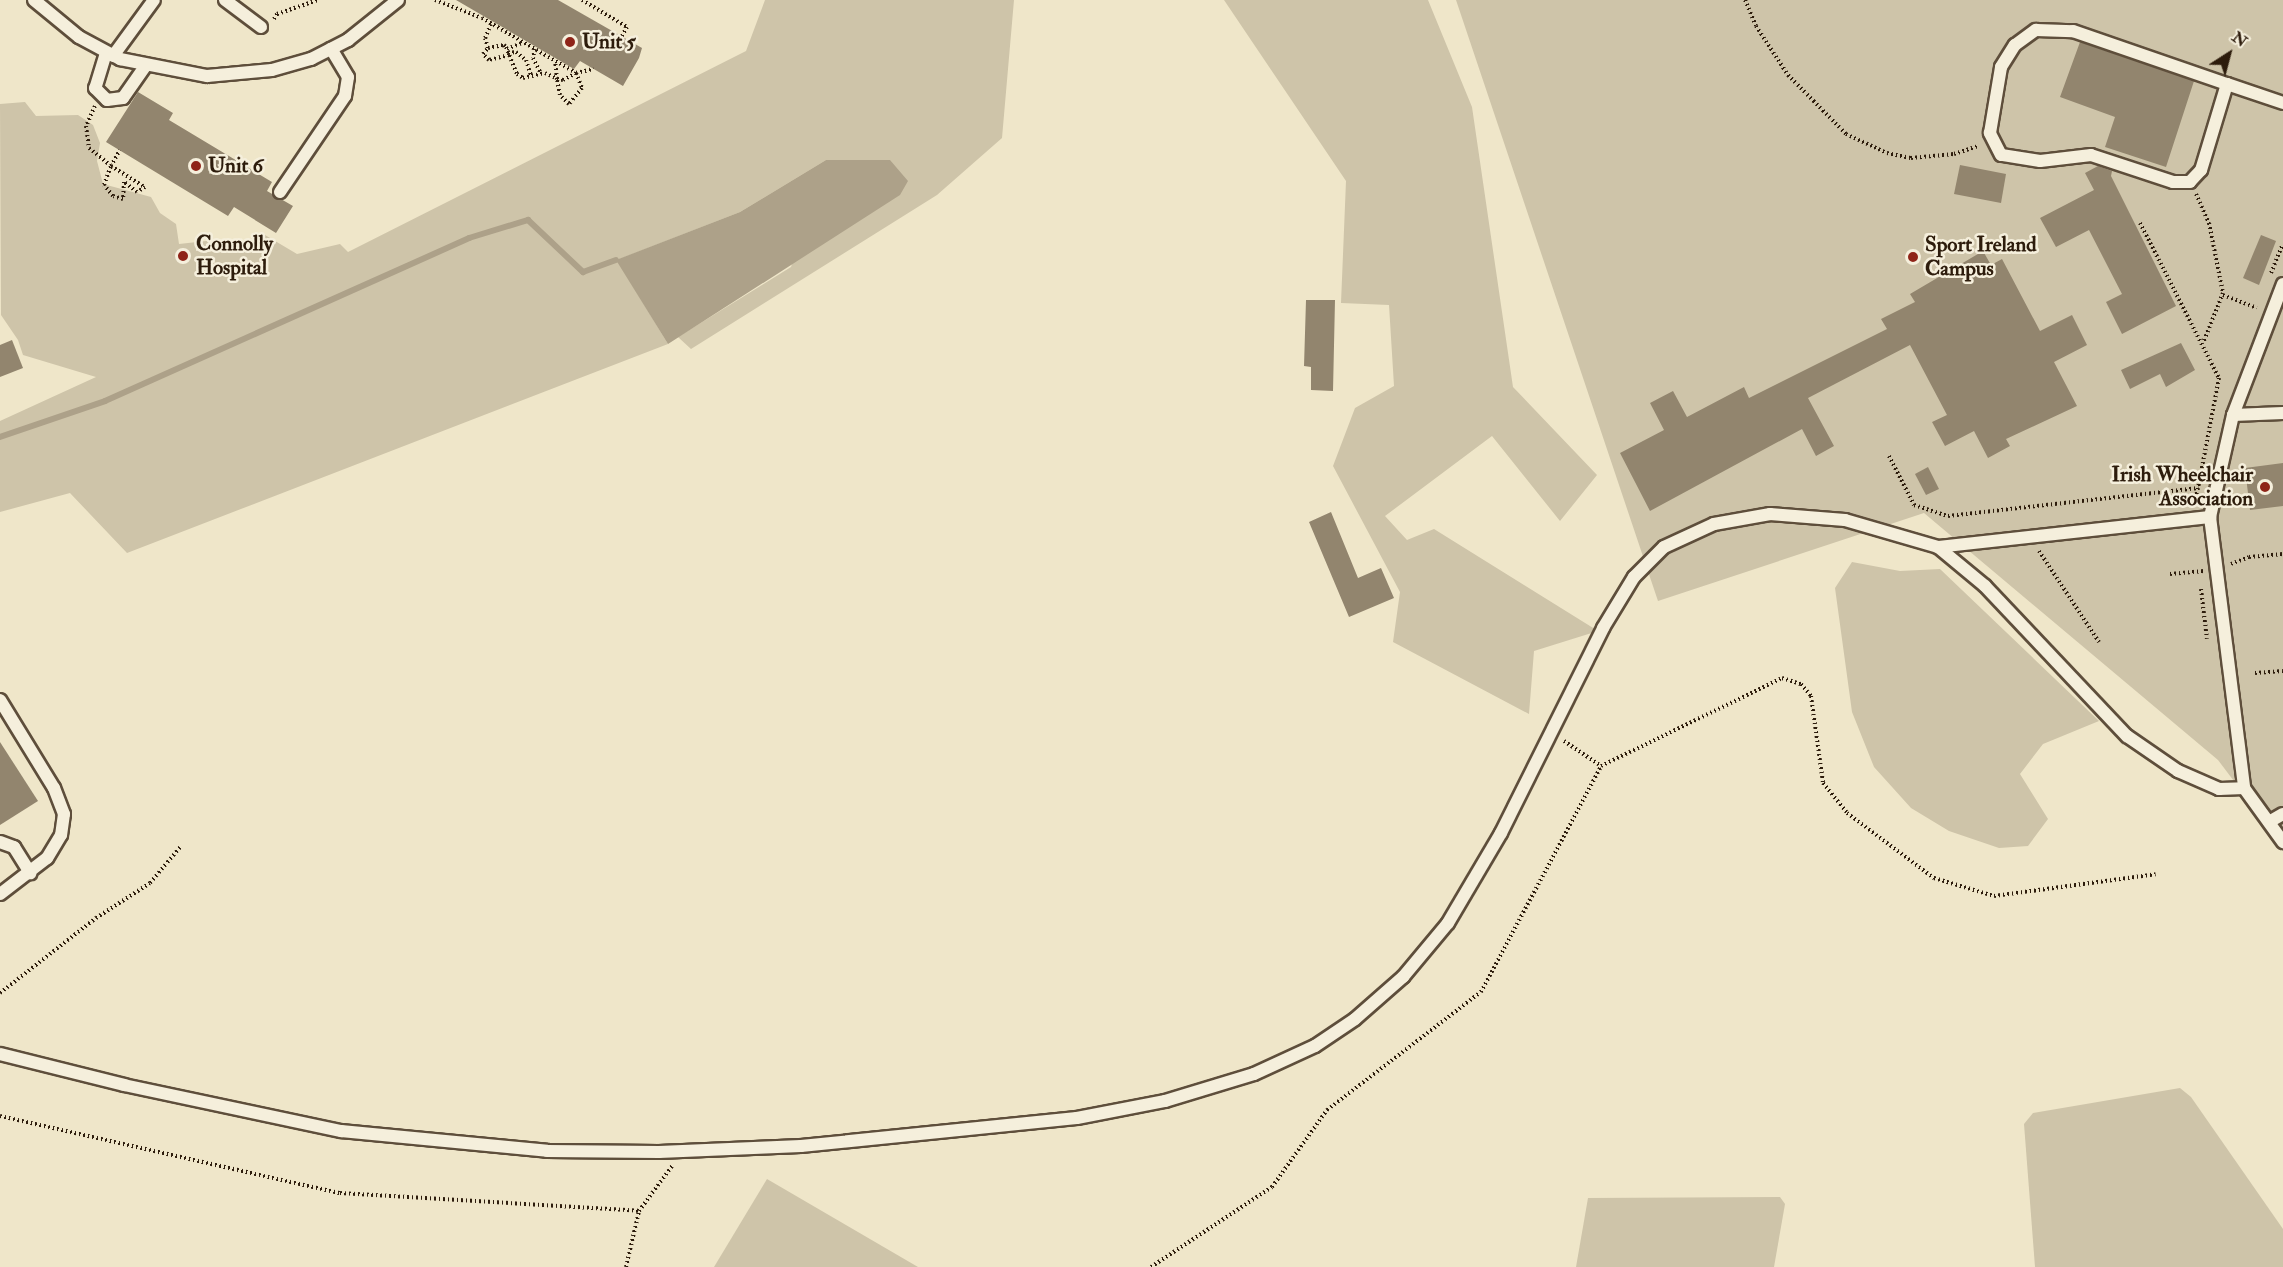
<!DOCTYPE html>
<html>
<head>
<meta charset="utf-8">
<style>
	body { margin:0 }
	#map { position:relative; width:2283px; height:1267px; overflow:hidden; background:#efe6c9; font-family:"IM FELL Double Pica",serif }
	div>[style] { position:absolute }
	.green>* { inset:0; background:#cec4a9 }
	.water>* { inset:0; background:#ada189 }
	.stream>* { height:6px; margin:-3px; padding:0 3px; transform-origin:3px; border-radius:3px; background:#ada189 }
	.building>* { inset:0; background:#92856e }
	.path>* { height:4px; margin-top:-2px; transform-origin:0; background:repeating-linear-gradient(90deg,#2d1c0c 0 1.5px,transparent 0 4.5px) }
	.roads { filter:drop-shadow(2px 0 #5e4e3b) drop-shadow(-2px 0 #5e4e3b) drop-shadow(0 2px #5e4e3b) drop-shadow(0 -2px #5e4e3b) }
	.service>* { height:12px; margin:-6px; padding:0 6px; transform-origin:6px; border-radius:6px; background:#f5efdc }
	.dots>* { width:16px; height:16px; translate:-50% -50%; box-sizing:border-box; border:3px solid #f5efdc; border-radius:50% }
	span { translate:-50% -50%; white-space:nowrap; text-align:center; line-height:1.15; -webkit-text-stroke:5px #f5efdc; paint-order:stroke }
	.poi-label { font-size:21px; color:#2d1c0c; font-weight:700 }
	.left { translate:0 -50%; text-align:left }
	.right { translate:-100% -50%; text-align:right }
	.north { position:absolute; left:2199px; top:24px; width:60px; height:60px; -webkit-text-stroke:4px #f5efdc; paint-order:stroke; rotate:36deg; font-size:16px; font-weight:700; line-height:24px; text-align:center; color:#2d1c0c }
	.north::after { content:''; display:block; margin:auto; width:21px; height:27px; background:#2d1c0c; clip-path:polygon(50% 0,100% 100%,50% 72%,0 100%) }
</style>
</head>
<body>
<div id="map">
	<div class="green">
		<i style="clip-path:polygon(765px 0,1014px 0,1002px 138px,937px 195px,691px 349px,678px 337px,791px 267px,826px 160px,740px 212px,617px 260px,668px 344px,127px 553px,70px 493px,0 512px,0 421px,96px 377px,23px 355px,18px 340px,1px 315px,0 104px,25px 102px,36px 116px,78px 115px,93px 125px,100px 143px,97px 161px,103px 184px,151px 197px,160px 213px,176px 224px,179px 244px,215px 240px,246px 244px,265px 235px,297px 254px,340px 244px,348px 252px,746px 51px)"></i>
		<i style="clip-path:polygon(1224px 0,1428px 0,1472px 107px,1513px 387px,1597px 475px,1560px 521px,1492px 436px,1385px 516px,1407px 540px,1434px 529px,1598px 631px,1534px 651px,1529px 714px,1393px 642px,1400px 592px,1333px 466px,1355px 408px,1394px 386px,1389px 305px,1341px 303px,1346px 181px)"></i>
		<i style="clip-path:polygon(1456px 0,2283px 0,2283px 846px,2218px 760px,1924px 513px,1658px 601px)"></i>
		<i style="clip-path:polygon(1852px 562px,1900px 571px,1940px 569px,2099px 721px,2043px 744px,2020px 774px,2048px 819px,2028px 846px,1999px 848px,1949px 831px,1911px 808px,1874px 767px,1852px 712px,1835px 588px)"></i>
		<i style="clip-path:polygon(2180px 1088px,2191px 1097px,2283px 1229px,2283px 1267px,2035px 1267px,2024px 1124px,2033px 1113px)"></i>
		<i style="clip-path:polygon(767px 1179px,918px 1267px,714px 1267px)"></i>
		<i style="clip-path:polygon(1780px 1197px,1785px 1204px,1774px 1267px,1576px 1267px,1588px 1198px)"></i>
	</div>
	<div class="water">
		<i style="clip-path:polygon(826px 160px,890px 160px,908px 181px,900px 195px,668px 344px,616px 260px,740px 212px)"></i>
	</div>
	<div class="stream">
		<i style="left:0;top:437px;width:111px;rotate:-18.9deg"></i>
		<i style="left:105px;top:401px;width:399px;rotate:-24.1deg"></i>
		<i style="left:469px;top:238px;width:62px;rotate:-17deg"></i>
		<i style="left:528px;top:220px;width:76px;rotate:43.4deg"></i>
		<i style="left:583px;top:272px;width:35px;rotate:-20deg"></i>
	</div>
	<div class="building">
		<i style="clip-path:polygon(456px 0,558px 0,642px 48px,639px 58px,623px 86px,580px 61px,574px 69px)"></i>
		<i style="clip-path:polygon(2080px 42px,2194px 81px,2166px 167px,2105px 147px,2115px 117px,2060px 97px)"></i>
		<i style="clip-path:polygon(138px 92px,173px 113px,169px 120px,272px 182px,267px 191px,293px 206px,276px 233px,234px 207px,228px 216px,106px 142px)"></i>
		<i style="clip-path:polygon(1960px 165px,2006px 174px,2001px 203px,1954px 194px)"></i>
		<i style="clip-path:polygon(2098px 166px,2112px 171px,2111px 176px,2176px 306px,2122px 334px,2106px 302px,2122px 294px,2089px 230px,2056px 247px,2040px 218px,2094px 190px,2085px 173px)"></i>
		<i style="clip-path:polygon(2261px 235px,2276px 241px,2259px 285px,2243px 278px)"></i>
		<i style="clip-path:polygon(1983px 251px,1991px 265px,2002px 259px,2040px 331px,2072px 315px,2087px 345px,2054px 362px,2077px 406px,2006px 439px,2010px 446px,1988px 458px,1974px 431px,1945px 446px,1932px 422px,1947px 415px,1910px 345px,1808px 398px,1834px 446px,1816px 456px,1802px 429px,1650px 511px,1620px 453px,1664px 430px,1650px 403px,1673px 391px,1687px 417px,1744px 387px,1749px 398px,1887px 329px,1881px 319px,1915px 302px,1910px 294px)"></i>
		<i style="clip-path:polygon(1306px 300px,1335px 300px,1333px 391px,1311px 390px,1311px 367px,1304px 366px)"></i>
		<i style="clip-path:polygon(12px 340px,23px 368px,0 377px,0 345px)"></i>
		<i style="clip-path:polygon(2181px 343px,2195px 370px,2166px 387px,2160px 374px,2130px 389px,2121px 370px)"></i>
		<i style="clip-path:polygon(2283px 463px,2283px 506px,2250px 510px,2245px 468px)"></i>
		<i style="clip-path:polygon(1928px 467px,1939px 489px,1926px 495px,1915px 474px)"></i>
		<i style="clip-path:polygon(1331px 512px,1358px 578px,1381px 568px,1394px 598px,1349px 617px,1309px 522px)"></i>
		<i style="clip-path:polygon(0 742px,38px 801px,0 825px)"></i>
	</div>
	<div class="path">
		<i style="left:435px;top:0;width:50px;rotate:21deg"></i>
		<i style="left:482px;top:18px;width:109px;rotate:30.3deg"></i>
		<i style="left:576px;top:73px;width:18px;rotate:-13deg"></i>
		<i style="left:582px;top:0;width:52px;rotate:31deg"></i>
		<i style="left:627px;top:27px;width:20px;rotate:120deg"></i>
		<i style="left:1745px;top:0;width:28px;rotate:67deg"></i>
		<i style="left:1756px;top:26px;width:59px;rotate:56.9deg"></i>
		<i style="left:1788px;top:75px;width:83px;rotate:45.5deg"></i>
		<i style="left:1846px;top:134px;width:45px;rotate:24.9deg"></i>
		<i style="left:1887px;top:153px;width:25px;rotate:12deg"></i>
		<i style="left:1911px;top:158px;width:43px;rotate:-5.3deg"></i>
		<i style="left:1954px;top:154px;width:26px;rotate:-18deg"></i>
		<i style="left:274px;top:19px;width:6px;rotate:-59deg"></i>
		<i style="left:277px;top:14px;width:43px;rotate:-18.9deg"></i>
		<i style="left:488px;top:48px;width:10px;rotate:-107deg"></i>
		<i style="left:485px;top:38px;width:15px;rotate:-67deg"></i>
		<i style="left:507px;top:49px;width:16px;rotate:-22deg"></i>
		<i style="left:535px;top:49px;width:9px;rotate:103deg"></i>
		<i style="left:533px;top:58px;width:16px;rotate:63deg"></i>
		<i style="left:508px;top:53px;width:8px;rotate:-7deg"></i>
		<i style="left:516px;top:52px;width:13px;rotate:39deg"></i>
		<i style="left:526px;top:60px;width:16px;rotate:72deg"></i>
		<i style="left:509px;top:55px;width:21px;rotate:166deg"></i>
		<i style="left:489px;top:60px;width:8px;rotate:-135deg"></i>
		<i style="left:483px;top:54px;width:8px;rotate:-50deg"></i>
		<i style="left:488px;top:48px;width:16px;rotate:-11deg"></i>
		<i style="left:504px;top:45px;width:3px;rotate:45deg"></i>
		<i style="left:506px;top:47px;width:29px;rotate:68deg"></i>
		<i style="left:517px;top:74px;width:7px;rotate:34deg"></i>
		<i style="left:523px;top:78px;width:23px;rotate:-13deg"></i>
		<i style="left:545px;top:73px;width:12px;rotate:24deg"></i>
		<i style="left:556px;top:78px;width:1px;rotate:45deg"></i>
		<i style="left:557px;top:79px;width:6px;rotate:9deg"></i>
		<i style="left:563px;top:80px;width:15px;rotate:-28deg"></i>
		<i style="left:576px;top:73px;width:16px;rotate:68deg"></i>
		<i style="left:582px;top:88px;width:21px;rotate:129deg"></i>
		<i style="left:569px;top:104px;width:13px;rotate:-135deg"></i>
		<i style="left:560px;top:95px;width:16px;rotate:-101deg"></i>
		<i style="left:557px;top:79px;width:18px;rotate:-96deg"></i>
		<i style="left:95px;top:106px;width:22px;rotate:114deg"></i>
		<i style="left:86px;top:126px;width:22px;rotate:82deg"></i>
		<i style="left:89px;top:148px;width:28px;rotate:39deg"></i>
		<i style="left:111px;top:166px;width:40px;rotate:32deg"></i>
		<i style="left:145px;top:187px;width:9px;rotate:148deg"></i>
		<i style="left:137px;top:192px;width:16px;rotate:-142deg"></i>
		<i style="left:124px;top:182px;width:17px;rotate:93deg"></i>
		<i style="left:123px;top:199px;width:10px;rotate:-163deg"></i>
		<i style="left:113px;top:196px;width:14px;rotate:-129deg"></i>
		<i style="left:104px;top:185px;width:20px;rotate:-70deg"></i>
		<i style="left:111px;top:166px;width:18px;rotate:-61deg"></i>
		<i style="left:2196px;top:194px;width:32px;rotate:66deg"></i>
		<i style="left:2209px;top:223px;width:71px;rotate:78.7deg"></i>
		<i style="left:2223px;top:293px;width:54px;rotate:111.8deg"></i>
		<i style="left:2140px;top:223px;width:174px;rotate:63deg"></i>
		<i style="left:2219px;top:378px;width:112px;rotate:100.8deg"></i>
		<i style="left:2271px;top:273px;width:31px;rotate:-68deg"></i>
		<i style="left:2223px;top:295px;width:36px;rotate:21deg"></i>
		<i style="left:1889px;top:456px;width:55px;rotate:63deg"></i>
		<i style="left:1914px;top:505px;width:36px;rotate:18deg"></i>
		<i style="left:1948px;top:516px;width:252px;rotate:-6.4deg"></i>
		<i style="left:2198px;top:488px;width:16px;rotate:104deg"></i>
		<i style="left:2039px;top:551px;width:109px;rotate:56.6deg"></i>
		<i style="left:2231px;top:564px;width:19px;rotate:-21deg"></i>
		<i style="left:2249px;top:557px;width:34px;rotate:-5deg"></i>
		<i style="left:2170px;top:574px;width:34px;rotate:-5deg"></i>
		<i style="left:2201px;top:589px;width:50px;rotate:83.2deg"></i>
		<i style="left:2255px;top:673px;width:28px;rotate:-4deg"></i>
		<i style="left:1564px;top:741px;width:45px;rotate:34deg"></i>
		<i style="left:0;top:993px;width:122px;rotate:-38deg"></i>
		<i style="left:96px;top:918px;width:64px;rotate:-32.9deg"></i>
		<i style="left:150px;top:883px;width:48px;rotate:-50deg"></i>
		<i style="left:0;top:1116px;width:349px;rotate:12.8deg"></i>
		<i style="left:340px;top:1193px;width:300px;rotate:3.4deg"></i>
		<i style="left:626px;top:1267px;width:57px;rotate:-76.9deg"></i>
		<i style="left:639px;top:1211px;width:56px;rotate:-53.7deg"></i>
		<i style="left:1151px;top:1267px;width:145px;rotate:-33.5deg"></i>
		<i style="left:1272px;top:1187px;width:95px;rotate:-54.5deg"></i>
		<i style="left:1327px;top:1110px;width:194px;rotate:-37.5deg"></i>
		<i style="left:1481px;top:992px;width:256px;rotate:-62deg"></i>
		<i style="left:1601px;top:766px;width:201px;rotate:-25.9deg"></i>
		<i style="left:1782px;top:678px;width:20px;rotate:18deg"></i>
		<i style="left:1801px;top:684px;width:16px;rotate:50deg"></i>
		<i style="left:1811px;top:696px;width:88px;rotate:82.1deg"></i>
		<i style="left:1823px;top:783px;width:38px;rotate:51deg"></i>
		<i style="left:1847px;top:813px;width:109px;rotate:36.8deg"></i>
		<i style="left:1934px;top:878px;width:63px;rotate:16.7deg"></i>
		<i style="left:1994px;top:896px;width:163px;rotate:-7.7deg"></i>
	</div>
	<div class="roads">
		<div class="service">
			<i style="left:34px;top:0;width:58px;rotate:39.4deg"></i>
			<i style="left:79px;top:37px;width:47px;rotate:28.2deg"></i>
			<i style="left:120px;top:59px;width:89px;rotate:11.1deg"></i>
			<i style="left:207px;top:76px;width:65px;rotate:-5.3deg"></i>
			<i style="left:272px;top:70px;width:41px;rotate:-15.8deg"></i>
			<i style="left:311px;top:59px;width:42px;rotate:-27.2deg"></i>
			<i style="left:348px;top:40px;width:64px;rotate:-38.7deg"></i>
			<i style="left:225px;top:0;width:45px;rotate:36.9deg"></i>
			<i style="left:106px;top:53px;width:37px;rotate:107deg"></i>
			<i style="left:95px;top:88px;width:17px;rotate:45deg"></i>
			<i style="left:107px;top:100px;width:16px;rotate:-7deg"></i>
			<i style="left:123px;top:98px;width:39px;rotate:-55deg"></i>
			<i style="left:113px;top:56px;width:69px;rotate:-53.8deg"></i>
			<i style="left:2227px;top:84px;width:90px;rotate:106.8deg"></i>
			<i style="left:2201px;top:170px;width:16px;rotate:133deg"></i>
			<i style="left:2190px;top:182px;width:17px;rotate:180deg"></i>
			<i style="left:2173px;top:182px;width:86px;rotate:-161.8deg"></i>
			<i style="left:2091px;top:155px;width:51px;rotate:173.3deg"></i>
			<i style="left:2040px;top:161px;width:39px;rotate:-171deg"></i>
			<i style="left:2001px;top:155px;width:25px;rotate:-117deg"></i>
			<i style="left:1990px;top:133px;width:67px;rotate:-80.5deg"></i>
			<i style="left:2001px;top:67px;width:26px;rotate:-58deg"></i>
			<i style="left:2015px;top:45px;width:26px;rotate:-36deg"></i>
			<i style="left:2036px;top:30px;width:37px;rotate:2deg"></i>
			<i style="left:2073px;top:31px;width:163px;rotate:19deg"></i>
			<i style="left:2227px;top:84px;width:59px;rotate:18.7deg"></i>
			<i style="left:280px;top:192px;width:116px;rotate:-55.9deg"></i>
			<i style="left:345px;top:96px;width:19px;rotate:-81deg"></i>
			<i style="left:348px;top:77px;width:33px;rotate:-121deg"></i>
			<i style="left:2283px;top:284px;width:140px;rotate:110.9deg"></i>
			<i style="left:2233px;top:415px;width:105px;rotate:102.7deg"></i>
			<i style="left:2210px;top:517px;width:273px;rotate:82.8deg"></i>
			<i style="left:2244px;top:788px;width:67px;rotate:54.2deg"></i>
			<i style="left:2233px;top:415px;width:50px;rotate:-2.3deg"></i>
			<i style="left:1938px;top:547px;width:274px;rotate:-6.3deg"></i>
			<i style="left:0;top:700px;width:103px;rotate:58.5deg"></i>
			<i style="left:54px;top:788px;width:28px;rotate:69deg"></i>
			<i style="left:64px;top:814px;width:21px;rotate:98deg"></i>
			<i style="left:61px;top:835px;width:27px;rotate:121deg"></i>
			<i style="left:47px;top:858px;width:59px;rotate:142.5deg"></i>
			<i style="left:2269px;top:822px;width:16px;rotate:-30deg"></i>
			<i style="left:0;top:842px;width:15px;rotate:20deg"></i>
			<i style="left:14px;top:847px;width:31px;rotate:58deg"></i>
			<i style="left:0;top:1054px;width:128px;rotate:14deg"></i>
			<i style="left:124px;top:1085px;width:222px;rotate:12deg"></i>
			<i style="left:341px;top:1131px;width:207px;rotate:5.5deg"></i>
			<i style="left:547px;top:1151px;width:112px;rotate:0.5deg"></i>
			<i style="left:659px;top:1152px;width:142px;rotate:-2.4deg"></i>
			<i style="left:801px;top:1146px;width:277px;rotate:-5.8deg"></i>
			<i style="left:1077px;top:1118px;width:90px;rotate:-10.9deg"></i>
			<i style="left:1165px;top:1101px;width:93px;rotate:-16.9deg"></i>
			<i style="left:1254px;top:1074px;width:67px;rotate:-24.7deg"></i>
			<i style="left:1315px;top:1046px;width:48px;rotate:-34deg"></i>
			<i style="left:1355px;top:1019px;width:64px;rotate:-41.2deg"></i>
			<i style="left:1403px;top:977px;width:70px;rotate:-50.2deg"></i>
			<i style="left:1448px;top:923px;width:104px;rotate:-59.5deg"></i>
			<i style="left:1501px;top:833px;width:229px;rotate:-63.5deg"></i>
			<i style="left:1603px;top:628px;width:60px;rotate:-58.7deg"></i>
			<i style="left:1634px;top:577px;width:42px;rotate:-45deg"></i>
			<i style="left:1664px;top:547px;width:55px;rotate:-24.7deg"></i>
			<i style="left:1714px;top:524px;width:57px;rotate:-10.1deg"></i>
			<i style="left:1770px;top:514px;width:75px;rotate:4.6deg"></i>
			<i style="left:1845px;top:520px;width:97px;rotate:16.2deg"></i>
			<i style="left:1938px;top:547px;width:61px;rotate:39.7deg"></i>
			<i style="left:1985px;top:586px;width:207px;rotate:46.6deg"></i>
			<i style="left:2127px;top:736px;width:62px;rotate:34.5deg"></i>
			<i style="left:2178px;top:771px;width:45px;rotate:23.7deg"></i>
			<i style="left:2219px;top:789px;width:25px;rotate:-2deg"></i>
		</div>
	</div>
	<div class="dots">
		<i style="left:570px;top:42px;background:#8f2418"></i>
		<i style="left:196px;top:166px;background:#8f2418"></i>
		<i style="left:183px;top:256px;background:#8f2418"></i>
		<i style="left:1913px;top:257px;background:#8f2418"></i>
		<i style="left:2265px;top:487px;background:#8f2418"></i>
	</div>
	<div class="poi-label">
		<span class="left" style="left:582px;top:42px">Unit 5</span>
		<span class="left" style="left:208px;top:166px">Unit 6</span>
		<span class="left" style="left:196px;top:256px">Connolly<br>Hospital</span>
		<span class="left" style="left:1925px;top:257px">Sport Ireland<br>Campus</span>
		<span class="right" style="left:2253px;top:487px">Irish Wheelchair<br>Association</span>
	</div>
	<div class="north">N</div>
</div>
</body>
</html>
